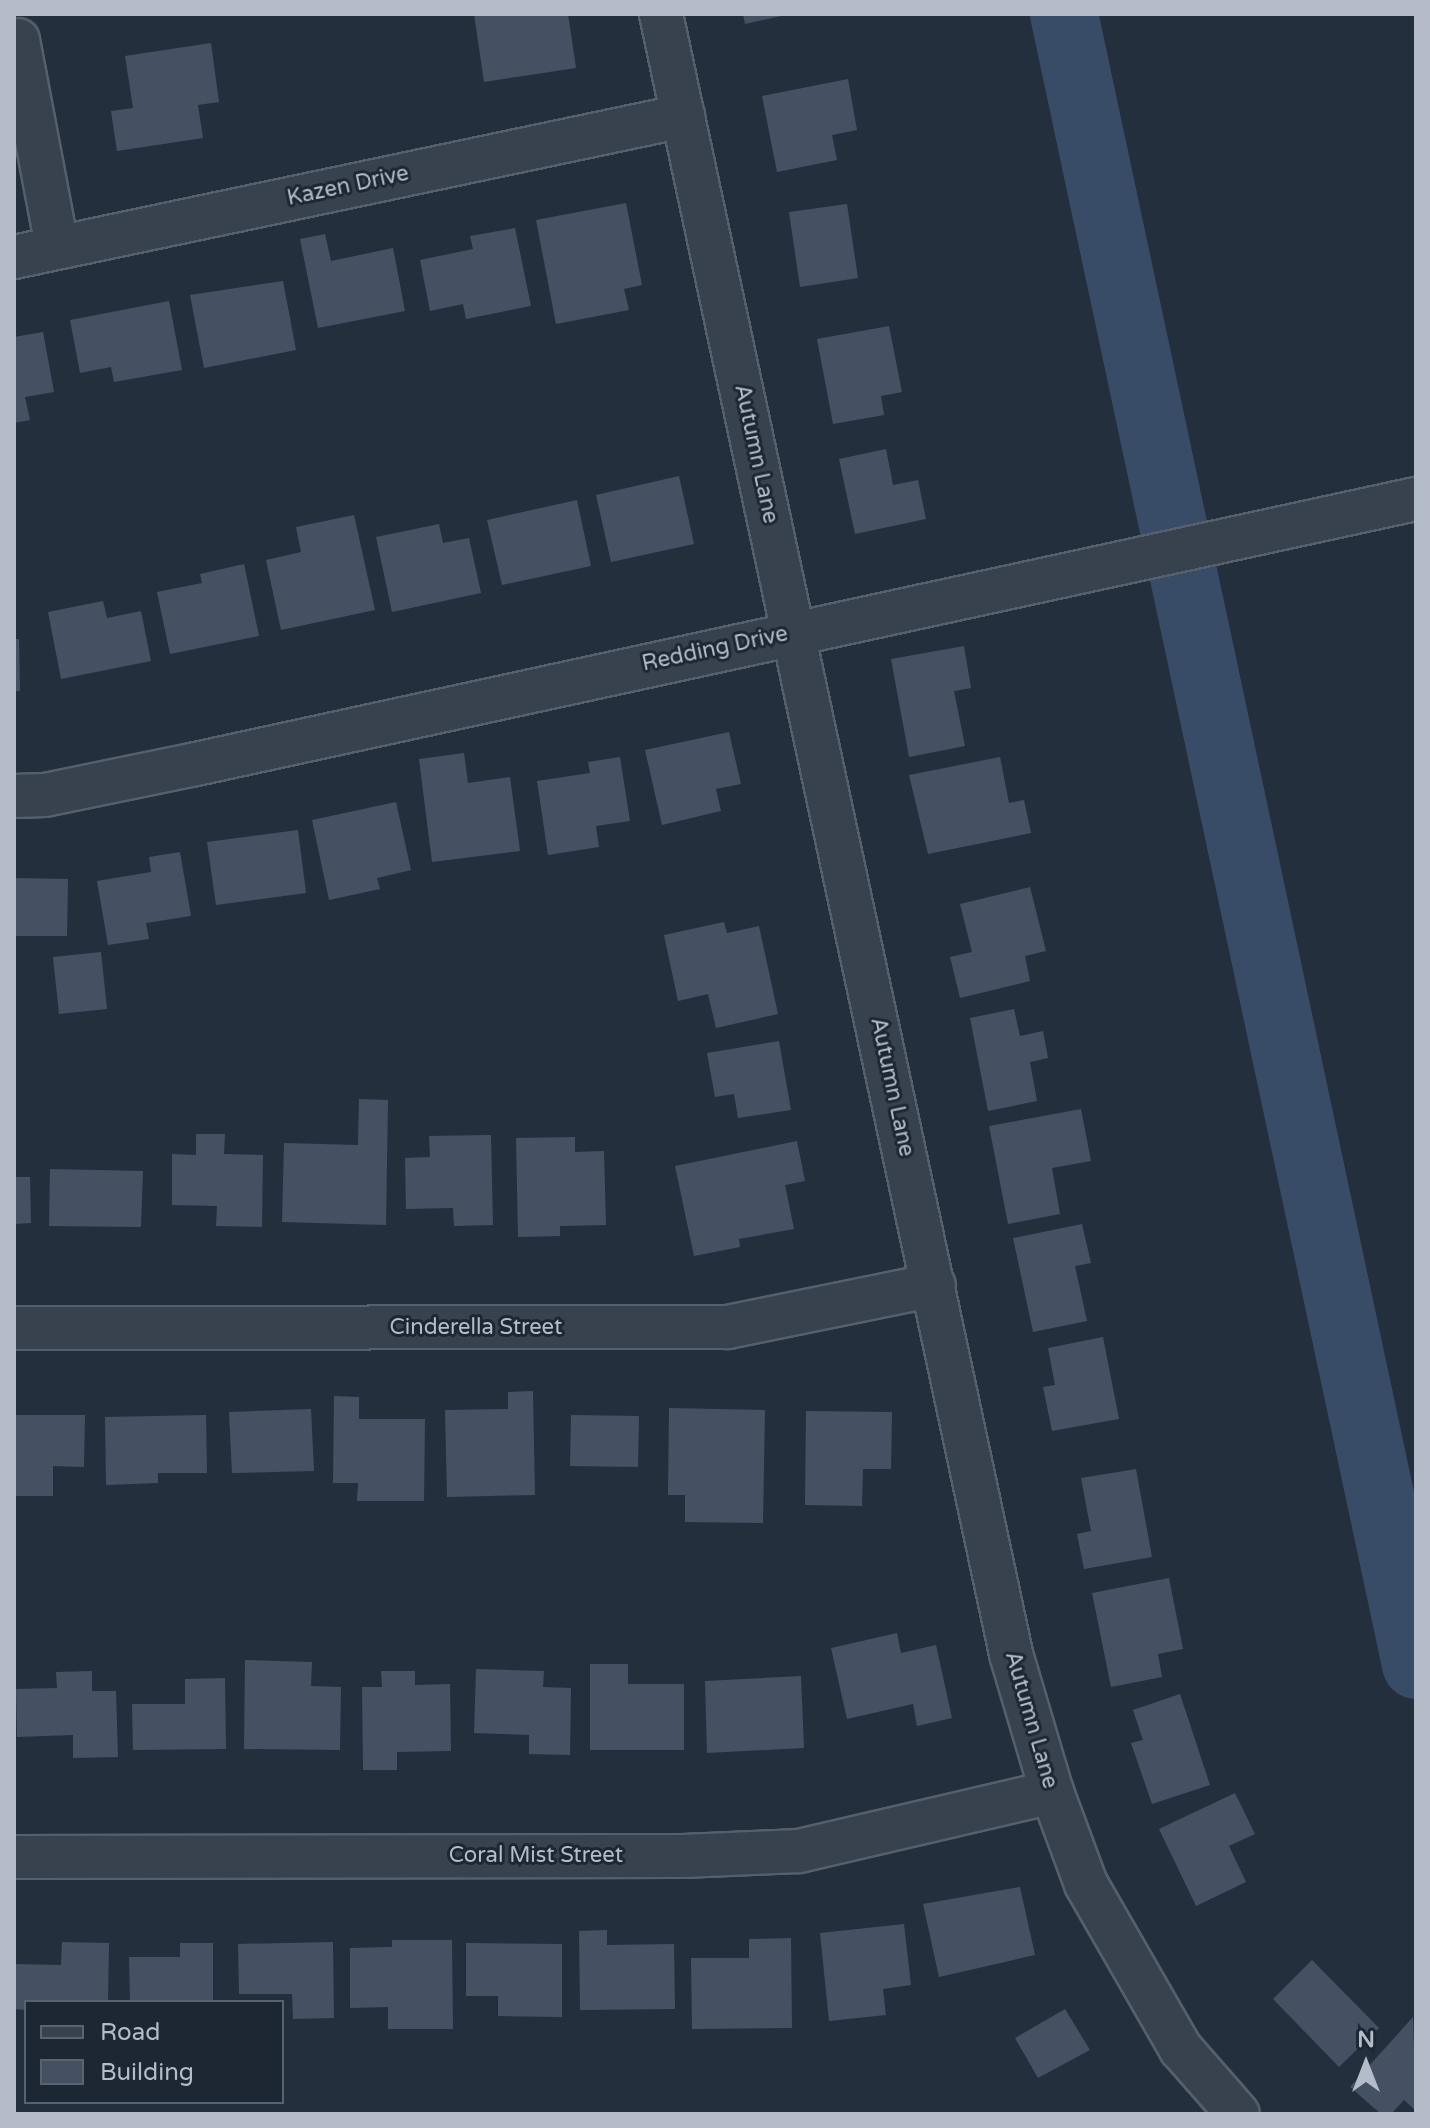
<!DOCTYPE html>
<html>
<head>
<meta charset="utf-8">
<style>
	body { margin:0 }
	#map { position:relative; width:1430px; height:2128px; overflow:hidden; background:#242f3e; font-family:"Varela Round",sans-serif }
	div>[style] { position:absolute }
	.river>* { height:68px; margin:-34px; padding:0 34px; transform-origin:34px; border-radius:34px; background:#394c67 }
	.building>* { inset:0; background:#455162 }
	.roads { filter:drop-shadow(2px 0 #565f6c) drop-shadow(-2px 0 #565f6c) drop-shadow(0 2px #565f6c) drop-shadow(0 -2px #565f6c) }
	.street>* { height:42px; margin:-21px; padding:0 21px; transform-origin:21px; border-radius:21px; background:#38414e }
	span { translate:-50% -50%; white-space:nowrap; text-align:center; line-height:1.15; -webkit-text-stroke:6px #1d2633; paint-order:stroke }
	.street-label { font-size:22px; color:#b4bcc9 }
	.frame { position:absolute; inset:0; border:16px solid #b4bcc9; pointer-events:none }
	.legend { position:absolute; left:24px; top:2000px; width:260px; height:104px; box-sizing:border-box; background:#1d2633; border:2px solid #59626f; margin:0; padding:10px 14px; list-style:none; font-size:24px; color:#b4bcc9 }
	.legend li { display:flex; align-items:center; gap:16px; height:40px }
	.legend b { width:40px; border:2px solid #59626f }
	.north { position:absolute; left:1326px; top:2024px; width:80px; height:80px; -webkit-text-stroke:6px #1d2633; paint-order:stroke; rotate:0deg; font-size:22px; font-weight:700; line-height:32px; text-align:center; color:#b4bcc9 }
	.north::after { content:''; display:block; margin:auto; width:28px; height:36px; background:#b4bcc9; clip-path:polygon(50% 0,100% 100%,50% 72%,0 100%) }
</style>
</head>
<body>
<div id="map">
	<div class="river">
		<i style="left:1064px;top:14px;width:1688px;rotate:77.96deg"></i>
	</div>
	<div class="building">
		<i style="clip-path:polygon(474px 14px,568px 14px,576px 68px,484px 82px)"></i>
		<i style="clip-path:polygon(743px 14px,786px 14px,786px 15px,745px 24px)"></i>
		<i style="clip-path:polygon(211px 43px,219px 102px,198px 105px,203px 138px,117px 151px,111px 111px,133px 108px,125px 56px)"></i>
		<i style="clip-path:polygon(848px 79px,857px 130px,832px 135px,837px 160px,777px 172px,762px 96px)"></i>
		<i style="clip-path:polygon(626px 203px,642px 285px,624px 289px,629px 310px,556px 324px,536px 220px)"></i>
		<i style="clip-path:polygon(847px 204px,858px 278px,800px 287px,789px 212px)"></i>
		<i style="clip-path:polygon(515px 228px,531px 306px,466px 319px,463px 304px,430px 311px,420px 260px,473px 249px,470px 236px)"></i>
		<i style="clip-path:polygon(325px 234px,331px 261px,393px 248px,405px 311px,318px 328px,300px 239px)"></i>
		<i style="clip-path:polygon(283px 281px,296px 350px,204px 368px,190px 295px)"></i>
		<i style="clip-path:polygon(169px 301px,182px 370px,114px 382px,111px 367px,80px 373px,70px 320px)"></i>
		<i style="clip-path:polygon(889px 326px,902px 392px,881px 396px,884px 415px,833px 424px,817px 339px)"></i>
		<i style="clip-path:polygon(43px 332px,54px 392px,25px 397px,30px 420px,14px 423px,14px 337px)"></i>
		<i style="clip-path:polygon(886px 449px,893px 485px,918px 480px,926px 519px,855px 534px,839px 459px)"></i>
		<i style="clip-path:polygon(679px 476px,694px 544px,611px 562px,596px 495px)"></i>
		<i style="clip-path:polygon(577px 500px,591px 566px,502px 585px,487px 520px)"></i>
		<i style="clip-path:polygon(354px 515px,375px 610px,281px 630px,266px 560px,301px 552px,296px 527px)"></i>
		<i style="clip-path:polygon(439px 524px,443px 543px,469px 538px,481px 593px,392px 612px,376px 537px)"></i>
		<i style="clip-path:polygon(244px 564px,259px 636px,170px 654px,157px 592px,202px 583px,200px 574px)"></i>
		<i style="clip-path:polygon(103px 601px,107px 618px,141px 611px,151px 661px,61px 679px,48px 612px)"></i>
		<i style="clip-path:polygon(14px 639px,19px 639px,20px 691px,14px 691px)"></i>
		<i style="clip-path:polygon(964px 646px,971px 688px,954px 691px,965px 746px,909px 757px,891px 659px)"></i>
		<i style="clip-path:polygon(729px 732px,741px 784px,716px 789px,721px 811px,662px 825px,645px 750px)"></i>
		<i style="clip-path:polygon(464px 753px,468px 783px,510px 777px,520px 851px,432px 862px,419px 759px)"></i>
		<i style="clip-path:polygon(620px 757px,630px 821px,596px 826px,599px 847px,548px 855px,537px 781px,590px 773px,588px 762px)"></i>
		<i style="clip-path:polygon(1000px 757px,1009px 803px,1024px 800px,1031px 833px,928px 854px,909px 775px)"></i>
		<i style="clip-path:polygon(396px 802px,411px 870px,377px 878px,380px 889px,329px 900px,312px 820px)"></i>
		<i style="clip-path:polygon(298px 830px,306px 893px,216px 905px,207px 842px)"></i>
		<i style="clip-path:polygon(180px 852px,191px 916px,146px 923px,149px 939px,108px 945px,97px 881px,151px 872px,149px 857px)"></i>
		<i style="clip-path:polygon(14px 878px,68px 879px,67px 936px,14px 936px)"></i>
		<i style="clip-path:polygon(1030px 887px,1046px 951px,1025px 956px,1030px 981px,960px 998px,950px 957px,972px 952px,960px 904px)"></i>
		<i style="clip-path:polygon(724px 922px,727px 933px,759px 926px,778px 1014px,716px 1028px,708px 994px,678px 1001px,664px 935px)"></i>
		<i style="clip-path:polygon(101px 952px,107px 1009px,59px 1014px,53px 957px)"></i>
		<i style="clip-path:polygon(1014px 1009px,1020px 1036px,1043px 1031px,1048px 1058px,1030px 1062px,1037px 1101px,988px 1111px,970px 1018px)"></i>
		<i style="clip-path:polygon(779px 1041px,791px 1110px,738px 1118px,734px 1094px,715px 1097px,707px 1053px)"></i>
		<i style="clip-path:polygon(359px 1099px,388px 1100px,386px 1225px,282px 1222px,284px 1143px,358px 1145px)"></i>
		<i style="clip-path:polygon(1081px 1109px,1091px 1161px,1052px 1168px,1060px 1214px,1008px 1224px,989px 1126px)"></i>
		<i style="clip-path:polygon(196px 1134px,225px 1134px,224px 1154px,263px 1155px,262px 1227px,216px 1226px,217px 1206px,172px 1205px,172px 1154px,196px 1155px)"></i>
		<i style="clip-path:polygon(491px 1135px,493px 1225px,454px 1226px,453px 1208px,406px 1209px,405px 1158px,430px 1157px,429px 1136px)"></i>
		<i style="clip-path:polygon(575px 1137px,575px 1152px,604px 1151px,606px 1225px,560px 1226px,560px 1236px,518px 1237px,516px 1138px)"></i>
		<i style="clip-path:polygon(797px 1141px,805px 1181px,785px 1185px,794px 1229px,739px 1239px,740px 1247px,694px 1256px,675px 1166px)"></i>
		<i style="clip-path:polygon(50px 1169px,143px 1171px,141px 1227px,49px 1226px)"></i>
		<i style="clip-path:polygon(14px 1177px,30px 1177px,31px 1223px,14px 1224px)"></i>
		<i style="clip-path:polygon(1082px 1224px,1091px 1263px,1075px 1266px,1087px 1321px,1033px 1332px,1013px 1238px)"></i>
		<i style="clip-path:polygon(1103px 1337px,1119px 1419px,1052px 1431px,1043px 1387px,1055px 1385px,1048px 1348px)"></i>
		<i style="clip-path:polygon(533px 1391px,535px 1495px,447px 1497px,445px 1410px,508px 1409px,508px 1392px)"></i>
		<i style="clip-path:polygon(334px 1396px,359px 1397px,359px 1419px,425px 1419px,424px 1501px,357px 1501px,358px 1483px,333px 1483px)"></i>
		<i style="clip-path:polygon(669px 1408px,765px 1410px,763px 1523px,685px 1522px,685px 1495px,668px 1495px)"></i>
		<i style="clip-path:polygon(311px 1409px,314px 1471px,232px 1473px,229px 1412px)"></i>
		<i style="clip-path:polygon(806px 1411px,892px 1412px,891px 1469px,863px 1469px,862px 1506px,805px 1505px)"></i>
		<i style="clip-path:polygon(14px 1415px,85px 1415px,84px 1467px,53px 1466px,53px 1496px,14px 1496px)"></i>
		<i style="clip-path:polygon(206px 1415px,207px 1473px,158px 1473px,158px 1483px,106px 1485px,105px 1417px)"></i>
		<i style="clip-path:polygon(571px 1415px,639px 1416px,638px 1467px,570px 1466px)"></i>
		<i style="clip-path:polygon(1136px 1469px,1152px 1557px,1084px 1569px,1077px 1534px,1091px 1531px,1081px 1478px)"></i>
		<i style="clip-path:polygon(1169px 1578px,1183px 1649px,1158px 1654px,1162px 1677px,1111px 1687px,1092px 1593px)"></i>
		<i style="clip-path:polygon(897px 1633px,901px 1653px,936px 1645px,952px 1718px,917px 1726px,913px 1704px,847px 1719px,831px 1648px)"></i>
		<i style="clip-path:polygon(245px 1660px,312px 1662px,311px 1686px,341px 1687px,340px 1750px,244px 1749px)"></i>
		<i style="clip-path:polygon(590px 1664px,628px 1664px,628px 1684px,684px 1684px,684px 1750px,590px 1750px)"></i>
		<i style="clip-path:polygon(476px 1669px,544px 1671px,543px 1687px,571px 1688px,570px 1755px,529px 1754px,529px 1735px,474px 1733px)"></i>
		<i style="clip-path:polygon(92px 1671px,92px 1691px,116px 1691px,118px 1757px,73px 1758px,73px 1735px,17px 1737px,16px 1689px,57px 1688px,56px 1672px)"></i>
		<i style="clip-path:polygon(381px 1671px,415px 1671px,415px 1685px,450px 1684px,451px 1751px,397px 1752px,397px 1770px,363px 1770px,362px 1687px,382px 1687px)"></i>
		<i style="clip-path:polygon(801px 1676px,804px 1748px,707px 1753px,705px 1681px)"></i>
		<i style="clip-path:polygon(225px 1678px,226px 1749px,133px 1750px,132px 1704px,185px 1704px,185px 1679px)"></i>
		<i style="clip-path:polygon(1180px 1694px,1210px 1785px,1152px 1804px,1131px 1743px,1143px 1740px,1133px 1710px)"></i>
		<i style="clip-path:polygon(1235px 1793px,1255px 1834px,1229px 1846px,1246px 1882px,1196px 1906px,1159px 1829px)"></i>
		<i style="clip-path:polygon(1020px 1887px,1035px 1955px,939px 1977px,923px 1904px)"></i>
		<i style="clip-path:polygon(904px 1924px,911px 1985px,883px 1989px,886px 2015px,829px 2021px,820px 1933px)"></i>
		<i style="clip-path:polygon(607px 1930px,607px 1945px,674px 1944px,675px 2009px,580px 2010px,579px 1931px)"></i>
		<i style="clip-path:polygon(791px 1938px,792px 2028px,692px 2029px,691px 1958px,749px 1958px,749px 1939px)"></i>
		<i style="clip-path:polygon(392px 1940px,452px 1940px,453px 2029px,388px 2029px,388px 2007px,350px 2008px,350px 1948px,392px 1947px)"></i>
		<i style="clip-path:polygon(62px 1942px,109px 1943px,108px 2002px,26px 2002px,26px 2010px,14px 2009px,14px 1964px,61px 1965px)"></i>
		<i style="clip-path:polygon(333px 1942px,334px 2018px,293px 2019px,292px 1994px,239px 1994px,238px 1944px)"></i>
		<i style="clip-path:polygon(180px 1943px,213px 1943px,213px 2002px,130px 2002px,129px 1957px,180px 1957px)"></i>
		<i style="clip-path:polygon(466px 1943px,562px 1944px,562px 2017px,498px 2016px,498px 1996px,466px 1996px)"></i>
		<i style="clip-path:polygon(1312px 1960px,1379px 2028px,1339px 2067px,1273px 1999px)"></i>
		<i style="clip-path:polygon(1065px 2009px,1090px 2050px,1038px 2078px,1015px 2038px)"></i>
		<i style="clip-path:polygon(1413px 2017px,1416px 2111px,1404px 2100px,1391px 2114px,1381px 2114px,1350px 2087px)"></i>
	</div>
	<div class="roads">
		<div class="street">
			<i style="left:661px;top:14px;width:1677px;rotate:77.95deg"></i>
			<i style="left:1011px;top:1654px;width:144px;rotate:73.5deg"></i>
			<i style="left:1052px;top:1792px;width:98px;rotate:69.7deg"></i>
			<i style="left:1086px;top:1884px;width:190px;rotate:60.1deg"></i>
			<i style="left:1181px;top:2049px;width:86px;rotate:48.8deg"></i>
			<i style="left:18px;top:40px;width:210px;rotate:79.3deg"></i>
			<i style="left:14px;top:257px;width:684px;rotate:-11.9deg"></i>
			<i style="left:14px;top:796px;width:31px;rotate:-2deg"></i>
			<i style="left:45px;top:795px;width:154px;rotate:-11.6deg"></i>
			<i style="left:196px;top:764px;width:1248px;rotate:-12.26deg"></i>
			<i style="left:14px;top:1328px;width:714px;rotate:-0.08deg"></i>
			<i style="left:728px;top:1327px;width:210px;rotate:-11.5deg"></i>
			<i style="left:14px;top:1857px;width:669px;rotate:-0.09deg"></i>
			<i style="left:683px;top:1856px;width:116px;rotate:-2.5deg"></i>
			<i style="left:799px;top:1851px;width:260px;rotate:-13.1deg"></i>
		</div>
	</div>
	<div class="street-label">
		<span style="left:348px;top:186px;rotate:-12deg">Kazen Drive</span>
		<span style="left:756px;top:454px;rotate:78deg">Autumn Lane</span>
		<span style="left:715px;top:649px;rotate:-12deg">Redding Drive</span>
		<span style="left:892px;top:1087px;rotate:78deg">Autumn Lane</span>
		<span style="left:476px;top:1328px">Cinderella Street</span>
		<span style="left:1031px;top:1720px;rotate:74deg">Autumn Lane</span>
		<span style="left:536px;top:1856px">Coral Mist Street</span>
	</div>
	<div class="frame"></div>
	<ul class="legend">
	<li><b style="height:10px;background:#38414e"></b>Road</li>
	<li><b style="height:22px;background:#455162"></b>Building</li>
	</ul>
	<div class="north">N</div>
</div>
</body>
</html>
